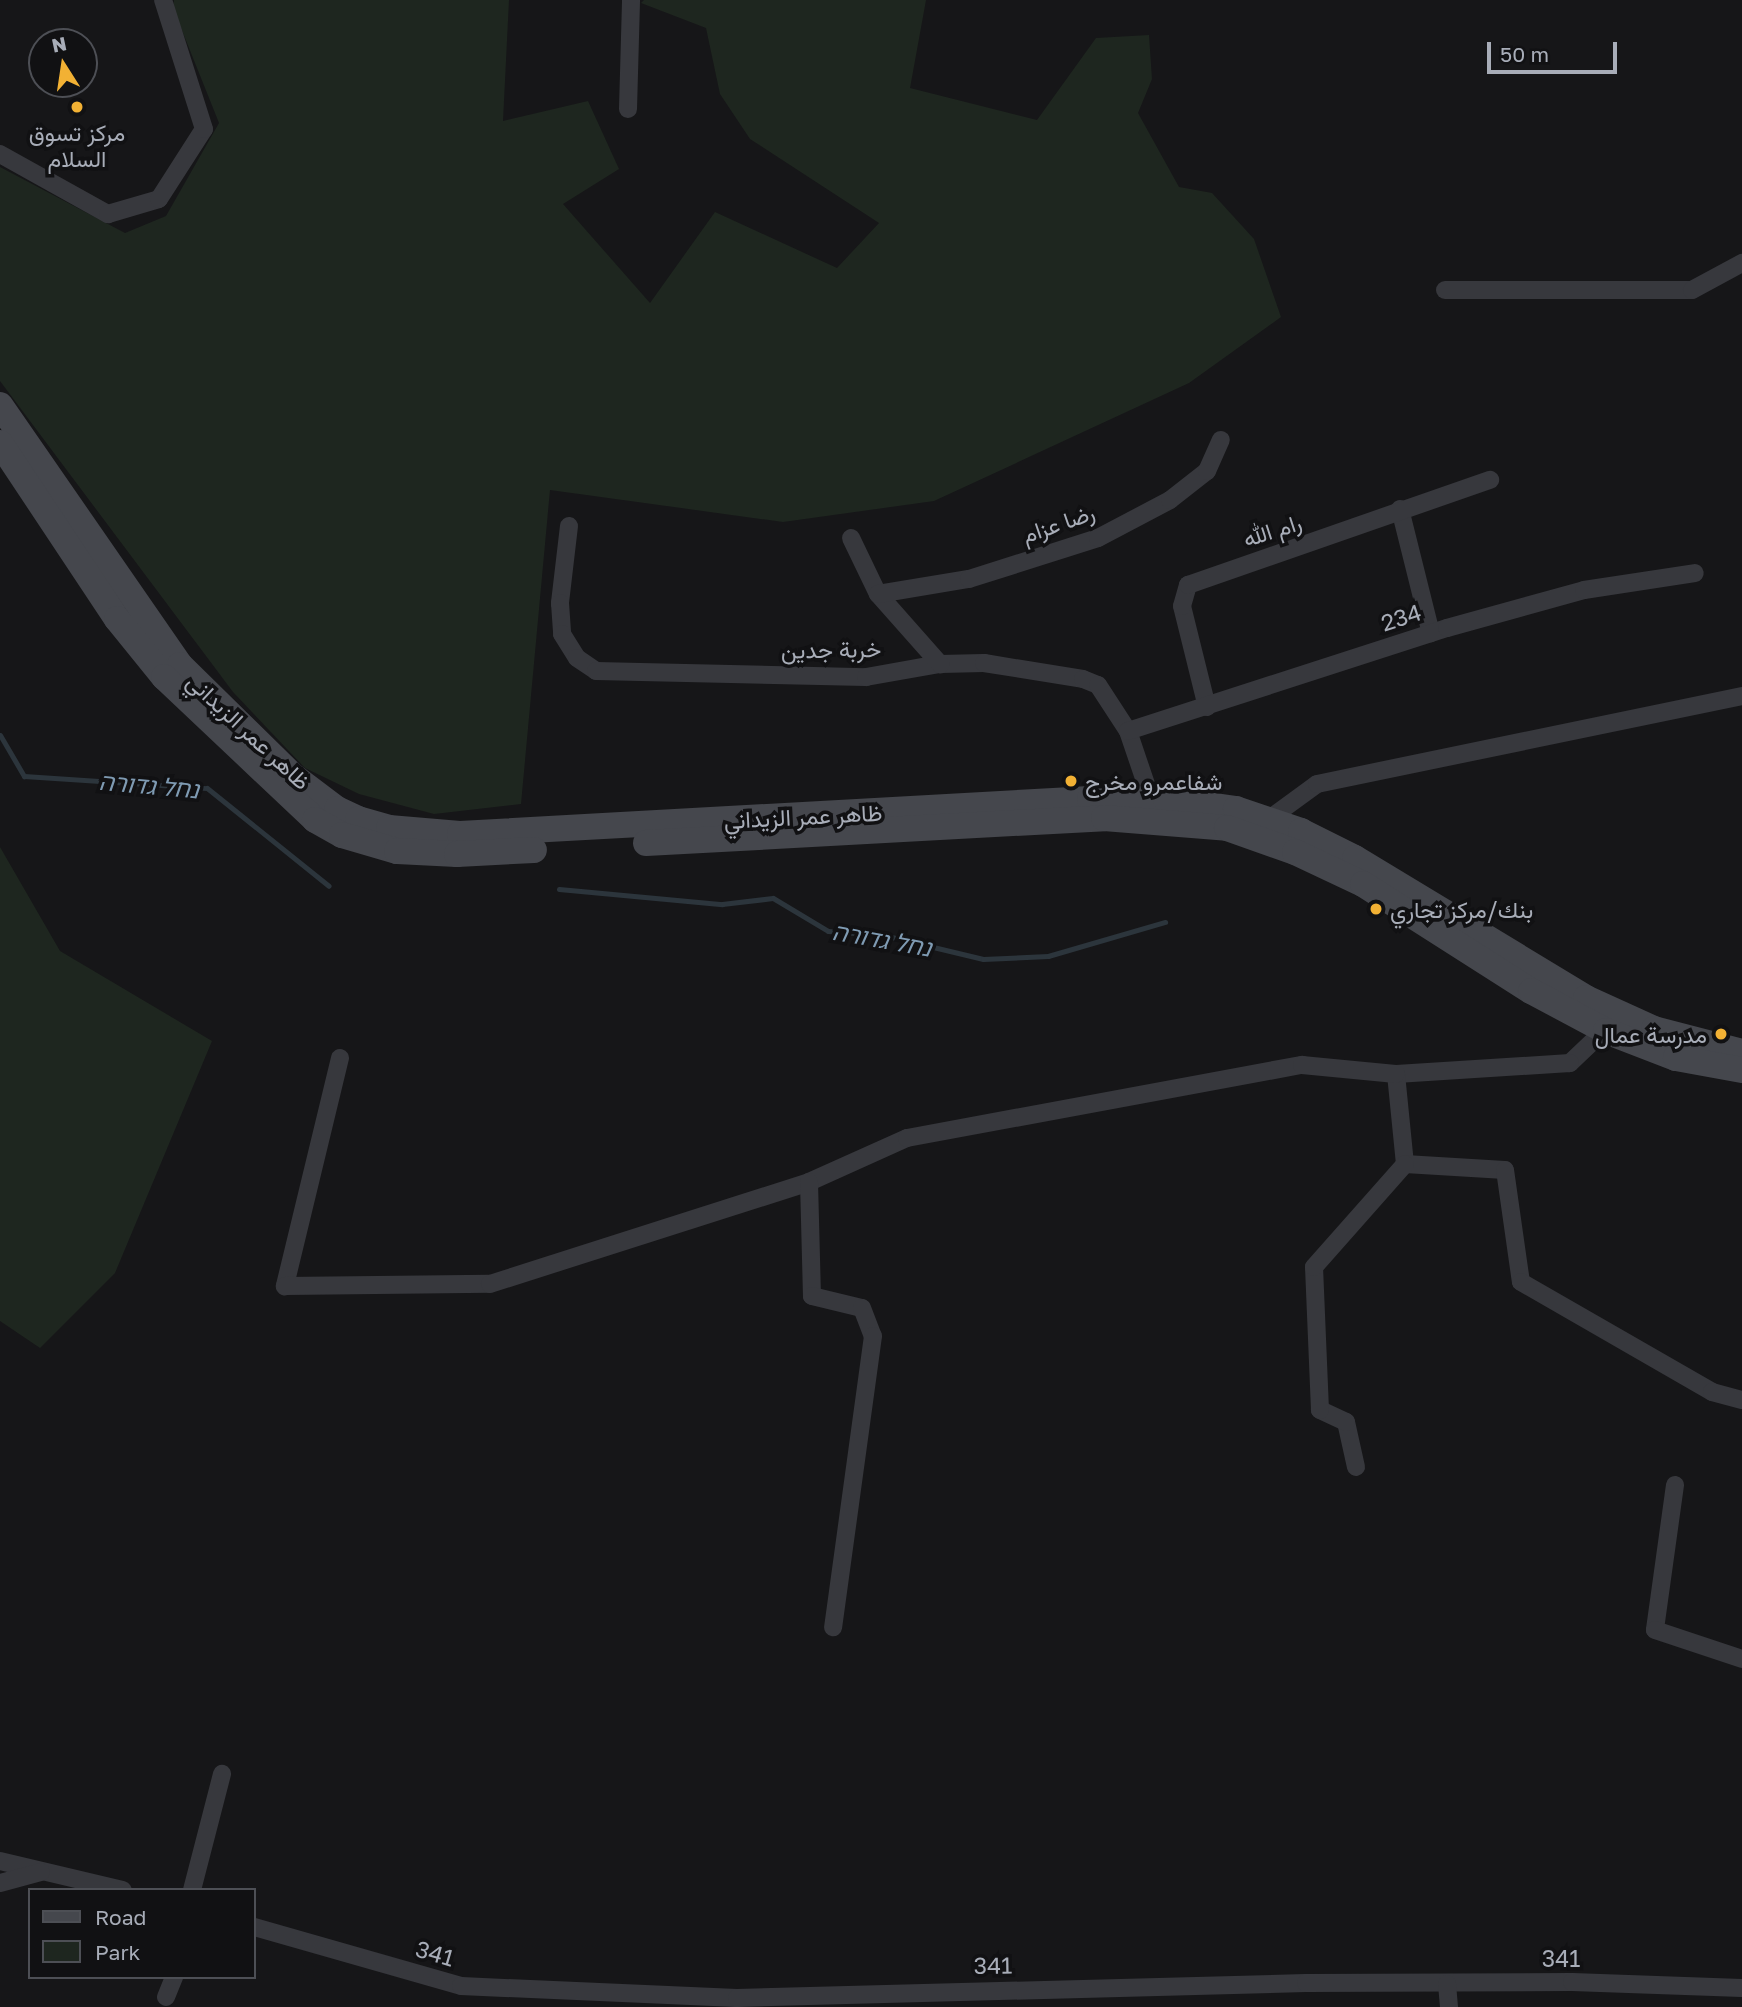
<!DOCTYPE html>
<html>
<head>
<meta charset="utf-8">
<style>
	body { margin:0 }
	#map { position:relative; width:1742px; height:2007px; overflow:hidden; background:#161618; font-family:"Golos Text",Vazirmatn,"Noto Sans Hebrew",sans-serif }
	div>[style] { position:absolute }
	.green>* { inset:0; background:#1e261f }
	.stream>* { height:5px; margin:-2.5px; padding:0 2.5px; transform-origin:2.5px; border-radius:2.5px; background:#2c353c }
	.street>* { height:18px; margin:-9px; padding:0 9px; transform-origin:9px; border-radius:9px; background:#37383d }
	.secondary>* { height:26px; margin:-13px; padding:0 13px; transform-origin:13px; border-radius:13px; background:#45474d }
	.dots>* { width:19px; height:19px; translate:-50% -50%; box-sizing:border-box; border:4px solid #111113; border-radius:50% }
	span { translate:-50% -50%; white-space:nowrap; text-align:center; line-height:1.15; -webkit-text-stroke:7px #111113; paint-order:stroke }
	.poi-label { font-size:23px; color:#a8adb8 }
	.left { translate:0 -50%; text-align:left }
	.right { translate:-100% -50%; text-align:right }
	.street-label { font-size:23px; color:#a8adb8 }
	.water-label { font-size:24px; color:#7f9bb3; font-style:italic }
	.legend { position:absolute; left:28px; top:1888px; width:228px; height:91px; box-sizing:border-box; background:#111113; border:2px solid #4d4f55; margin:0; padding:9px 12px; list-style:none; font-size:21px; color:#a8adb8 }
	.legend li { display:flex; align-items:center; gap:14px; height:35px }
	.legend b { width:35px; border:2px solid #4d4f55 }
	.north { position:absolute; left:28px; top:28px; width:70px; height:70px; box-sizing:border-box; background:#111113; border:2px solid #4d4f55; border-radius:50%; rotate:348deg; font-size:19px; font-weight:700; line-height:28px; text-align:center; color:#a8adb8 }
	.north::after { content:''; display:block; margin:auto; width:24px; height:32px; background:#f2b134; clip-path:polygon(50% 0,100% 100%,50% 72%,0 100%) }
	.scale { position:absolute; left:1487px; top:42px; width:130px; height:32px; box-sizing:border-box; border:4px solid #a8adb8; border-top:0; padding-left:9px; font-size:21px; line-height:24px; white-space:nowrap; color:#a8adb8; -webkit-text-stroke:5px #111113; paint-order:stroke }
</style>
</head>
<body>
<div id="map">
	<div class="green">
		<i style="clip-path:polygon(174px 0,509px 0,503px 121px,588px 101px,619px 169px,563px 204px,650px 303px,715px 212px,837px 268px,879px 223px,750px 139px,720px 94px,706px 28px,641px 3px,644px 0,926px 0,910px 88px,1037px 120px,1096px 38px,1149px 35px,1152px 79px,1138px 113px,1179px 187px,1212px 193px,1254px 239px,1281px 317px,1189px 383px,934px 501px,783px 522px,550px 490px,521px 804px,434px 814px,359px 794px,305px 768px,233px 692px,0 381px,0 167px,125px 233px,166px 216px,219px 123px,173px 8px)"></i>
		<i style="clip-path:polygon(0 847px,60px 951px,212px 1041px,115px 1273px,40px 1348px,0 1321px)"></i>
	</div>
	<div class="stream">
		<i style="left:0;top:735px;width:48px;rotate:59.7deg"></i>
		<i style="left:24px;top:776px;width:183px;rotate:3.8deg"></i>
		<i style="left:207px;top:788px;width:156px;rotate:38.8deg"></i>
		<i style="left:559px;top:889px;width:164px;rotate:5.3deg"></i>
		<i style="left:722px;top:904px;width:51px;rotate:-6.7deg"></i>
		<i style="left:773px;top:898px;width:64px;rotate:31deg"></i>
		<i style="left:828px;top:931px;width:55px;rotate:4.2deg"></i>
		<i style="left:883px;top:935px;width:103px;rotate:13.5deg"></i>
		<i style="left:983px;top:959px;width:65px;rotate:-2.6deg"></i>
		<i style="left:1048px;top:956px;width:122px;rotate:-16.2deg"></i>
	</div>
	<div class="street">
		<i style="left:628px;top:109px;width:109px;rotate:-88.4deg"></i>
		<i style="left:0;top:154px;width:124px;rotate:29.1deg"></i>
		<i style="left:108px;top:214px;width:53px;rotate:-16.4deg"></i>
		<i style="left:159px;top:199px;width:83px;rotate:-57.3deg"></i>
		<i style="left:204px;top:129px;width:135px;rotate:-107.6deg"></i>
		<i style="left:1445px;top:290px;width:247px"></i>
		<i style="left:1692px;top:290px;width:57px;rotate:-28.4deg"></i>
		<i style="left:1400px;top:509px;width:128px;rotate:76deg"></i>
		<i style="left:569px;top:526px;width:78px;rotate:96.7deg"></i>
		<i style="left:560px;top:603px;width:31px;rotate:86deg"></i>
		<i style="left:562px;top:634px;width:28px;rotate:58deg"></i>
		<i style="left:577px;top:658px;width:23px;rotate:34deg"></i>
		<i style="left:596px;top:671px;width:270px;rotate:1.3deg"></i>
		<i style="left:866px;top:677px;width:75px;rotate:-10deg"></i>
		<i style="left:940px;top:664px;width:44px;rotate:-1.3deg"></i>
		<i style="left:984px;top:663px;width:100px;rotate:9.2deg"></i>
		<i style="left:1083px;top:679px;width:16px;rotate:22deg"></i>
		<i style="left:1098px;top:685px;width:55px;rotate:56.9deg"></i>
		<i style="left:1128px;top:731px;width:72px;rotate:71.3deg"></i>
		<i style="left:851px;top:538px;width:62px;rotate:64.3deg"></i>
		<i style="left:878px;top:594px;width:94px;rotate:48.5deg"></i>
		<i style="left:878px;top:594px;width:92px;rotate:-9.4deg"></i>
		<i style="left:969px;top:579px;width:135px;rotate:-17.6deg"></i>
		<i style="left:1098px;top:538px;width:81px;rotate:-27.8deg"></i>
		<i style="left:1170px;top:500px;width:47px;rotate:-38.1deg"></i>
		<i style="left:1207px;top:471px;width:34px;rotate:-66deg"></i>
		<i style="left:1207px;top:707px;width:104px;rotate:-103.9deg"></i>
		<i style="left:1182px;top:606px;width:22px;rotate:-74deg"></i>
		<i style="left:1188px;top:585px;width:320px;rotate:-19.2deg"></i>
		<i style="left:1128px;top:731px;width:335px;rotate:-17.9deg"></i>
		<i style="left:1447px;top:628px;width:142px;rotate:-15.5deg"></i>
		<i style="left:1584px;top:590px;width:112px;rotate:-8.7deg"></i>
		<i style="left:1269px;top:819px;width:59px;rotate:-36.1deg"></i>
		<i style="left:1317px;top:784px;width:434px;rotate:-11.7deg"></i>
		<i style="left:1611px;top:1024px;width:57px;rotate:136.4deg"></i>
		<i style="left:1570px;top:1063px;width:174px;rotate:176.4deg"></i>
		<i style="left:1396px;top:1074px;width:90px;rotate:84.3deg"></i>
		<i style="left:1405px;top:1164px;width:100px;rotate:3.4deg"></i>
		<i style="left:1505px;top:1170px;width:113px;rotate:81.9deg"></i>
		<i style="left:1521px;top:1282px;width:220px;rotate:29.9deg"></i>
		<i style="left:1712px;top:1392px;width:31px;rotate:15deg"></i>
		<i style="left:340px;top:1058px;width:235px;rotate:103.6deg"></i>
		<i style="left:285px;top:1286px;width:205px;rotate:-0.6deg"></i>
		<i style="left:490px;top:1284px;width:335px;rotate:-17.7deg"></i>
		<i style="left:809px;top:1182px;width:107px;rotate:-24.2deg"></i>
		<i style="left:907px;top:1138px;width:402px;rotate:-10.5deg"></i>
		<i style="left:1302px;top:1065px;width:94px;rotate:5.5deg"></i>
		<i style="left:809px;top:1182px;width:114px;rotate:88.5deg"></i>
		<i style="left:812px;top:1296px;width:51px;rotate:13.5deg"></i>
		<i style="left:862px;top:1308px;width:30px;rotate:69deg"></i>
		<i style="left:873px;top:1336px;width:294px;rotate:97.8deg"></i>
		<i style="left:1356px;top:1467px;width:46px;rotate:-102.5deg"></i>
		<i style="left:1346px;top:1422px;width:29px;rotate:-155deg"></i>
		<i style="left:1320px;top:1410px;width:143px;rotate:-92.4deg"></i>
		<i style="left:1314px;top:1267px;width:137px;rotate:-48.5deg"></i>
		<i style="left:1675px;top:1485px;width:146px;rotate:97.9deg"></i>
		<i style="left:1655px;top:1630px;width:92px;rotate:18.4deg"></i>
		<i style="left:0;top:1861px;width:126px;rotate:13.3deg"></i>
		<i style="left:0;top:1883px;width:42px;rotate:-15deg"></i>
		<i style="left:192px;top:1890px;width:120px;rotate:-75.5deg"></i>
		<i style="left:254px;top:1927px;width:215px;rotate:15.9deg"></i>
		<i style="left:461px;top:1986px;width:276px;rotate:2.5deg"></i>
		<i style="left:737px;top:1998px;width:569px;rotate:-1.51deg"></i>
		<i style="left:1306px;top:1983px;width:266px;rotate:-0.2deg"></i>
		<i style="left:1572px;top:1982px;width:170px;rotate:2deg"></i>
		<i style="left:1447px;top:1984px;width:23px;rotate:85deg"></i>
		<i style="left:166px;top:1997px;width:22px;rotate:-68deg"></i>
	</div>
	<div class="secondary">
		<i style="left:0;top:405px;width:316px;rotate:55.3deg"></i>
		<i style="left:180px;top:665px;width:157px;rotate:44.5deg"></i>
		<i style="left:292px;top:775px;width:56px;rotate:37.1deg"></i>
		<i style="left:337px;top:809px;width:23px;rotate:25deg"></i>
		<i style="left:358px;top:819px;width:32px;rotate:16deg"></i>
		<i style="left:389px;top:828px;width:71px;rotate:4.8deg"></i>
		<i style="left:460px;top:834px;width:631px;rotate:-3.18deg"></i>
		<i style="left:1090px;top:799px;width:76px"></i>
		<i style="left:1166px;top:799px;width:71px;rotate:8.1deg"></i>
		<i style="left:1236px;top:809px;width:69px;rotate:18.7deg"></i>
		<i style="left:1301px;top:831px;width:60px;rotate:26.6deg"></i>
		<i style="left:1355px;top:858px;width:270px;rotate:31.2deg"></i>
		<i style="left:1586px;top:998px;width:75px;rotate:24.5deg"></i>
		<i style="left:1654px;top:1029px;width:91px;rotate:14.6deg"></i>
		<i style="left:0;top:443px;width:211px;rotate:56.4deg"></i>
		<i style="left:117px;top:619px;width:75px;rotate:51deg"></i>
		<i style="left:164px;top:677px;width:208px;rotate:43.4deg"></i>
		<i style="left:315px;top:820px;width:31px;rotate:29deg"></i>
		<i style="left:342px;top:835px;width:57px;rotate:16.2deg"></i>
		<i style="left:397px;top:851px;width:60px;rotate:2.9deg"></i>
		<i style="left:457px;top:854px;width:77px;rotate:-3deg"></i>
		<i style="left:646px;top:843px;width:459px;rotate:-3.1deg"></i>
		<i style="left:1104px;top:818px;width:123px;rotate:4.6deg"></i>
		<i style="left:1227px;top:828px;width:72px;rotate:19.4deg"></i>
		<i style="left:1295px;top:852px;width:75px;rotate:25.2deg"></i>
		<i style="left:1363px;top:884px;width:199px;rotate:32.5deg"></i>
		<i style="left:1531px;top:991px;width:85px;rotate:28.1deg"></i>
		<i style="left:1606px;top:1031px;width:75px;rotate:21.1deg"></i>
		<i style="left:1676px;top:1058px;width:67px;rotate:10.3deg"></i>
	</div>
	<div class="dots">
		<i style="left:77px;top:107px;background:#f2b134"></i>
		<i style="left:1071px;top:781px;background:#f2b134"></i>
		<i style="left:1376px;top:909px;background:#f2b134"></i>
		<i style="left:1721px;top:1034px;background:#f2b134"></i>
	</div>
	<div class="poi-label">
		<span style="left:77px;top:145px">مركز تسوق<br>السلام</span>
		<span class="left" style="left:1085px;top:781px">شفاعمرو مخرج</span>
		<span class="left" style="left:1390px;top:909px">بنك/مركز تجاري</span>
		<span class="right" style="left:1707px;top:1034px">مدرسة عمال</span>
	</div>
	<div class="street-label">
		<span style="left:1058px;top:523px;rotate:-19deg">رضا عزام</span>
		<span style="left:1272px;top:530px;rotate:-18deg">رام الله</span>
		<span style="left:1401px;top:617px;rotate:-18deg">234</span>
		<span style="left:831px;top:649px;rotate:-1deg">خربة جدين</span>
		<span style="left:249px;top:731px;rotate:43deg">ظاهر عمر الزيداني</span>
		<span style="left:803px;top:816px;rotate:-3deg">ظاهر عمر الزيداني</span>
		<span style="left:435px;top:1953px;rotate:16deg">341</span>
		<span style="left:1561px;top:1958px">341</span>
		<span style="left:993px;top:1965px;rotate:-1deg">341</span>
	</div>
	<div class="water-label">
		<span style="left:149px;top:785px;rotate:5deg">נחל גדורה</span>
		<span style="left:882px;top:939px;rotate:10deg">נחל גדורה</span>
	</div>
	<ul class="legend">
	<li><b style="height:9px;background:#45474d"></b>Road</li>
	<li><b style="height:19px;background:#1e261f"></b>Park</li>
	</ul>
	<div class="north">N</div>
	<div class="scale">50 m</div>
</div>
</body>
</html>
